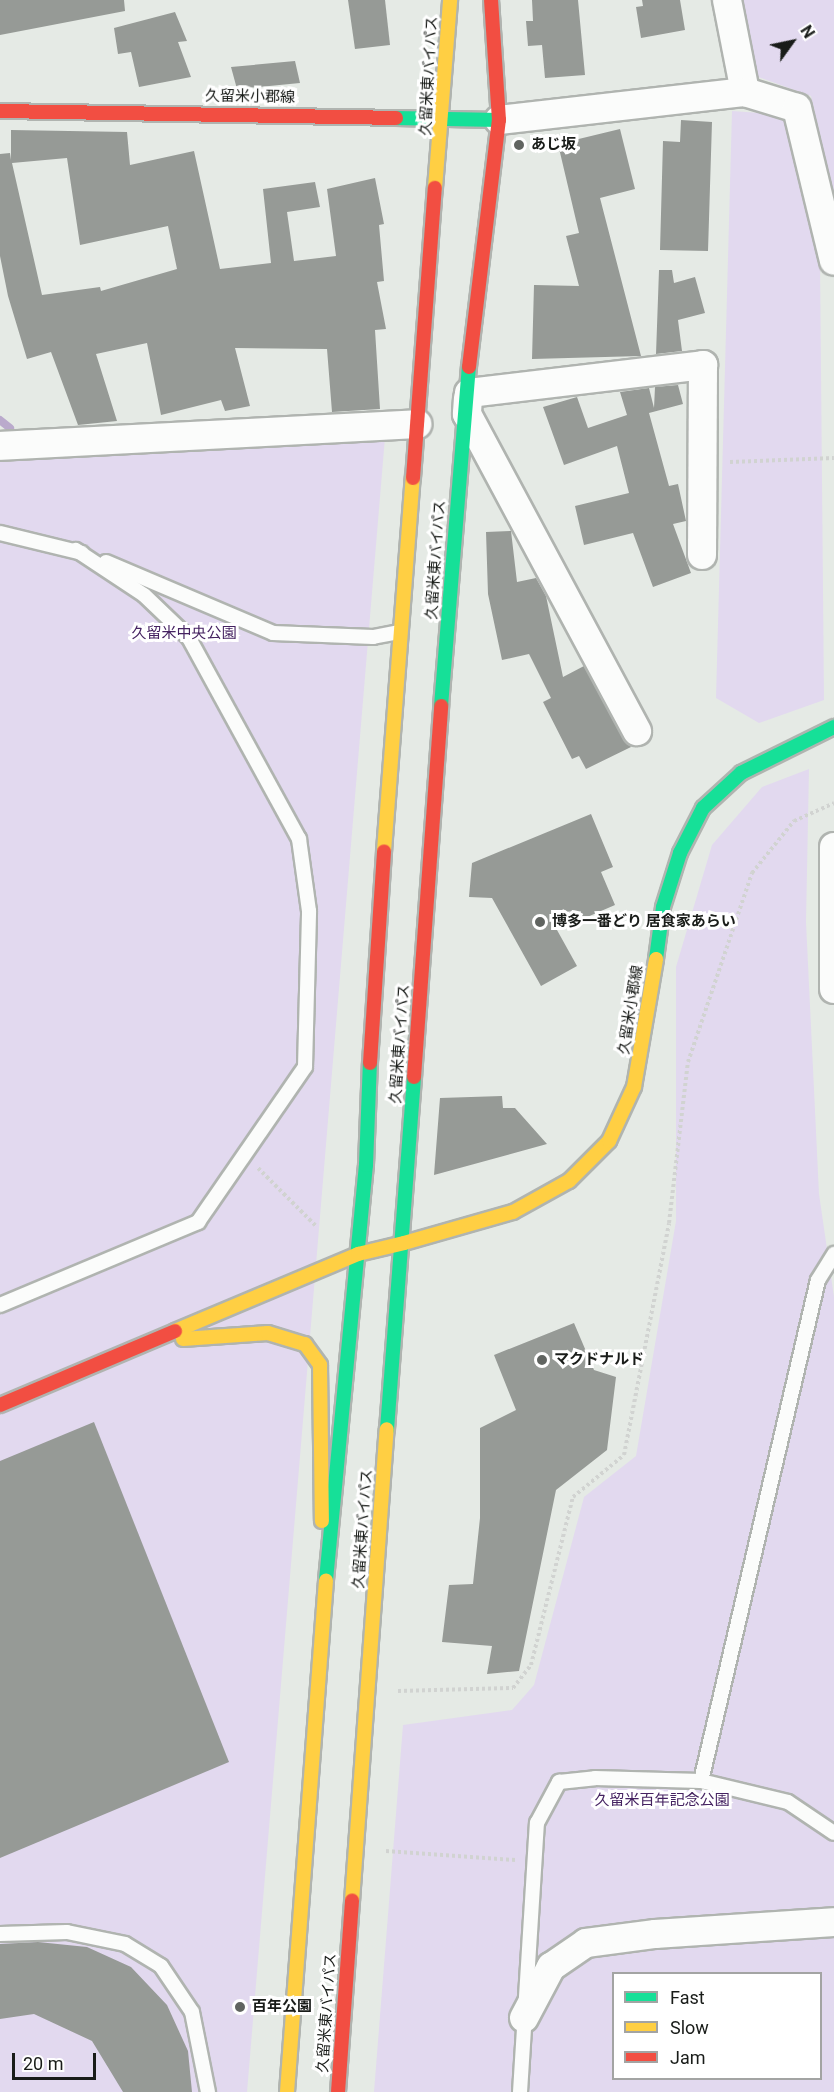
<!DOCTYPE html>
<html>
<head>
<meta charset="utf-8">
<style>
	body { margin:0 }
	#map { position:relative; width:834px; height:2092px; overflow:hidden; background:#e5eae5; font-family:Roboto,"Noto Sans JP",sans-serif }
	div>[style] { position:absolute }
	.green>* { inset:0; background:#e2d9ef }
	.stream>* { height:8px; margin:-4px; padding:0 4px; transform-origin:4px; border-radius:4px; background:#baaacc }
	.building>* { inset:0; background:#969a96 }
	.path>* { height:4px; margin-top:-2px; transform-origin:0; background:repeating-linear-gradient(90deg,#d1d3d1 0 3px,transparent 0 6px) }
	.roads { filter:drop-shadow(2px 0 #b0b4b0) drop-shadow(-2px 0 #b0b4b0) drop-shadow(0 2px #b0b4b0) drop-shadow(0 -2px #b0b4b0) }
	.lane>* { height:14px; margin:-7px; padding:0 7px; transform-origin:7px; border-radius:7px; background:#fbfcfb }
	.street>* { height:28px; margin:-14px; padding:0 14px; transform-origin:14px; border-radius:14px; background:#fbfcfb }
	.fast>* { height:14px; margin:-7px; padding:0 7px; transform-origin:7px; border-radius:7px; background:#16e098 }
	.slow>* { height:14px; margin:-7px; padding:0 7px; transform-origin:7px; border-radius:7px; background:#ffcf43 }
	.jam>* { height:14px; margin:-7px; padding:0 7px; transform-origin:7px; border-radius:7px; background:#f24e42 }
	.dots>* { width:16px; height:16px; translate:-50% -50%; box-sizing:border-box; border:3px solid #fff; border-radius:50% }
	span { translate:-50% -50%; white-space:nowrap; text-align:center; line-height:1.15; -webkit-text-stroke:6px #fff; paint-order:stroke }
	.street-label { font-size:15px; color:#191c19 }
	.poi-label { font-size:15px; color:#191c19; font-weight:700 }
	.left { translate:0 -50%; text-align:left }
	.park-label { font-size:15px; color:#452261 }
	.legend { position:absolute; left:612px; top:1972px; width:210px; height:108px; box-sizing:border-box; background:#fff; border:2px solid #a3a4a3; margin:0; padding:8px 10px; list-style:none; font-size:18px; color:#191c19 }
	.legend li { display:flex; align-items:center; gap:12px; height:30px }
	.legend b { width:30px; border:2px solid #a3a4a3 }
	.north { position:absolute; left:762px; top:12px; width:60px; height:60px; -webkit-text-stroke:4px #fff; paint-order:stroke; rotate:57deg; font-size:16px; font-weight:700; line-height:24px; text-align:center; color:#191c19 }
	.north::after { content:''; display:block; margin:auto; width:21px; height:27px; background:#191c19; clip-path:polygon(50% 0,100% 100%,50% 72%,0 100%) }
	.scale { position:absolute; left:12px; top:2053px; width:84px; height:27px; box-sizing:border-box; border:3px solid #191c19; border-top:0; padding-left:8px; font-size:18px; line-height:21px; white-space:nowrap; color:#191c19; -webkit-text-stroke:4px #fff; paint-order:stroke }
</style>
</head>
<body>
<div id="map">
	<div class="green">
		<i style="clip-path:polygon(736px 0,834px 0,834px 195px,811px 96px,750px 74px)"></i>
		<i style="clip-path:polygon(732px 111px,790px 115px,820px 260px,824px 700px,759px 723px,716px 698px)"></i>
		<i style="clip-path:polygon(385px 437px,247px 2092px,0 2092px,0 458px)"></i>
		<i style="clip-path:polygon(evenodd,809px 769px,806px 922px,819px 1194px,834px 1297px,834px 2092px,374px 2092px,403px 1725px,512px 1710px,534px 1685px,584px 1497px,636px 1456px,676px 1221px,676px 967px,712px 845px,762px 787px,809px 769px,614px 1974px,820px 1974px,820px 2078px,614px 2078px,614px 1974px)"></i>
	</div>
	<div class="stream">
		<i style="left:0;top:420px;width:13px;rotate:39deg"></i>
	</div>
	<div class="building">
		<i style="clip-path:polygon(0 0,124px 0,125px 11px,0 35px)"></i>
		<i style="clip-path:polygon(348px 0,385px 0,390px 45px,355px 49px)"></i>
		<i style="clip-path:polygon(532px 0,578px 0,585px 75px,545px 78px,542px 45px,528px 46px,526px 21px,533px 21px)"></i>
		<i style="clip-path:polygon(642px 0,680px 0,685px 30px,641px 38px,636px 7px,643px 6px)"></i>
		<i style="clip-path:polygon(175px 12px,187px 41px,178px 42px,191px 77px,139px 87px,131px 52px,118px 54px,114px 28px)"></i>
		<i style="clip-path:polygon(295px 61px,300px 83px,237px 89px,231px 67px)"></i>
		<i style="clip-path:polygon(681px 120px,712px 122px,708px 251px,660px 250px,663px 141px,680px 142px)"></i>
		<i style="clip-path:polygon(620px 129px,635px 189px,600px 198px,641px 356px,532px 359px,534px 285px,579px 286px,566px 236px,579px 233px,558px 144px)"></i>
		<i style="clip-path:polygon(evenodd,11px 130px,127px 132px,130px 165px,194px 151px,220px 269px,271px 263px,263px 189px,315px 182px,320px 207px,287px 212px,294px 261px,336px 256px,327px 189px,375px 178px,384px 224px,379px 225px,384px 281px,377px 282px,386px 329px,375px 330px,380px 409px,332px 412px,327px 349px,235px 348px,250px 406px,225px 411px,221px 400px,161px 415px,147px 343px,96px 354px,117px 421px,78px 425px,51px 352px,27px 359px,8px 296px,0 256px,0 154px,10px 153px,11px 160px,11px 130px,67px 158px,80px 245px,168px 226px,177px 269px,101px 291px,100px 287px,42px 295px,12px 163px,67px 158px)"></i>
		<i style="clip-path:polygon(659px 270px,672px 270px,674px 283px,695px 277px,705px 313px,678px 320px,682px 351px,656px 354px)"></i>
		<i style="clip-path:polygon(678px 385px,683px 404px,649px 413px,669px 486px,678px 484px,686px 521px,673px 524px,691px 573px,653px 587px,633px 533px,584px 545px,575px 506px,629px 493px,617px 446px,564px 465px,543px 407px,577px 397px,588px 428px,627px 415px,620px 392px,649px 388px,654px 408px,655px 387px)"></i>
		<i style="clip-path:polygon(511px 531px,517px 582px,536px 578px,546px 596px,563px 677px,584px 666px,631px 747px,586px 769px,579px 756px,572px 759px,543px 702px,551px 698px,529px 654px,502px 660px,488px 594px,486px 532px)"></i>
		<i style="clip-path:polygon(591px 814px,613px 867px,601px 872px,615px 905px,557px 930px,577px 966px,541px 986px,492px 898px,469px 897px,472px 863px)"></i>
		<i style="clip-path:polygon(502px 1096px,503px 1108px,515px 1108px,547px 1144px,434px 1175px,440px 1098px)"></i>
		<i style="clip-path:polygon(574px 1323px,594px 1370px,616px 1377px,607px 1450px,556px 1490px,519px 1671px,487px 1674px,492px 1646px,442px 1642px,449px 1585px,473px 1584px,480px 1518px,480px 1428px,516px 1410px,494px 1355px)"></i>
		<i style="clip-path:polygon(94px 1422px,229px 1762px,0 1858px,0 1461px)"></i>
		<i style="clip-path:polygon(38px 1942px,87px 1947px,131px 1967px,167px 2005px,188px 2051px,192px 2092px,123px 2092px,92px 2041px,34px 2014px,0 2019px,0 1944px)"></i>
	</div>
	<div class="path">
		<i style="left:730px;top:462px;width:104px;rotate:-2.2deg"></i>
		<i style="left:258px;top:1168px;width:82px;rotate:45deg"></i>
		<i style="left:398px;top:1691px;width:115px;rotate:-1.5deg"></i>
		<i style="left:513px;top:1688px;width:29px;rotate:-52deg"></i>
		<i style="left:531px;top:1665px;width:173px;rotate:-76deg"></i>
		<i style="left:573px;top:1497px;width:66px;rotate:-39.5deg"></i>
		<i style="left:624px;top:1455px;width:236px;rotate:-79deg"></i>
		<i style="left:669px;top:1223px;width:162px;rotate:-83.3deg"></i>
		<i style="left:688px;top:1062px;width:200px;rotate:-71.3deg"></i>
		<i style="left:752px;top:873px;width:67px;rotate:-51.1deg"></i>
		<i style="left:794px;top:821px;width:44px;rotate:-24.2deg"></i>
		<i style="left:386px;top:1851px;width:130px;rotate:4deg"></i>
	</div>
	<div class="roads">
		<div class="lane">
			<i style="left:0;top:533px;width:84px;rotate:13.7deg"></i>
			<i style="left:106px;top:562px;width:181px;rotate:23deg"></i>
			<i style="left:273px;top:633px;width:100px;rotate:2.3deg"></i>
			<i style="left:373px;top:637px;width:26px;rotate:-11deg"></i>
			<i style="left:0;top:1305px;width:215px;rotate:-22.7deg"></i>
			<i style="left:198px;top:1222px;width:188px;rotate:-55.4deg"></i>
			<i style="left:305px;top:1067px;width:156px;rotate:-88.5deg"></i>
			<i style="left:309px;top:911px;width:73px;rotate:-97.9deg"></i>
			<i style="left:299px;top:839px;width:229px;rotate:-118.7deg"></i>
			<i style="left:189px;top:638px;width:62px;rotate:-136.3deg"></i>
			<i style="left:144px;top:595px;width:82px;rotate:-146.5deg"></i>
			<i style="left:701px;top:1781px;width:514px;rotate:-76.86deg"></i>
			<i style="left:818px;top:1280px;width:31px;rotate:-58deg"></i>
			<i style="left:0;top:1934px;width:67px;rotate:-1.7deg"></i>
			<i style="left:67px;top:1932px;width:59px;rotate:11.7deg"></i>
			<i style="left:125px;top:1944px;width:42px;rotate:31.4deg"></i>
			<i style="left:161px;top:1966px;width:55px;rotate:56deg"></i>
			<i style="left:192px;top:2012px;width:82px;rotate:78.7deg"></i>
			<i style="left:520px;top:2092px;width:270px;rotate:-86.4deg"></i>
			<i style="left:537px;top:1823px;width:47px;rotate:-61.8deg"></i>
			<i style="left:559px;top:1782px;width:36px;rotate:-6deg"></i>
			<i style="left:595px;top:1778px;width:106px;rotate:1.6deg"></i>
			<i style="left:701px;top:1781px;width:89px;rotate:13.6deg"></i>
			<i style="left:788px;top:1802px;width:55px;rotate:34deg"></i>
		</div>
		<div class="street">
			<i style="left:727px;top:0;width:94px;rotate:78.9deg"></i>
			<i style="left:499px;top:120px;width:248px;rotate:-6.5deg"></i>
			<i style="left:745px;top:92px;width:54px;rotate:17.1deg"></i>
			<i style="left:797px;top:108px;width:157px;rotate:76.4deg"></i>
			<i style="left:469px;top:393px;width:236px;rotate:-6.8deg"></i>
			<i style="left:703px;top:365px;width:190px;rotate:90.3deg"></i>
			<i style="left:468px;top:398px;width:16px;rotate:94deg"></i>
			<i style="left:467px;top:414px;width:360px;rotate:61.8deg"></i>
			<i style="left:0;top:446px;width:418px;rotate:-3deg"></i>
			<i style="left:834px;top:847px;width:142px;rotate:90deg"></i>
			<i style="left:524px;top:2018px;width:58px;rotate:-62.1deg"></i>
			<i style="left:551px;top:1967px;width:42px;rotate:-34.4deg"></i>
			<i style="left:586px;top:1943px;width:70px;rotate:-7.4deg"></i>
			<i style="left:655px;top:1934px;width:179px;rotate:-3.8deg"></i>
		</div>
		<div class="fast">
			<i style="left:396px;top:118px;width:103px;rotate:1.1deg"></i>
			<i style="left:441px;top:706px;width:340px;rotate:-85.3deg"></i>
			<i style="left:656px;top:959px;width:52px;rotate:-82.3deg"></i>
			<i style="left:663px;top:907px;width:57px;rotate:-72.5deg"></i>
			<i style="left:680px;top:853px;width:51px;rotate:-62.9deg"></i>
			<i style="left:703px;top:808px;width:52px;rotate:-42.6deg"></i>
			<i style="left:741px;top:773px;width:104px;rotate:-26.3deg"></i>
			<i style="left:387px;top:1429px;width:353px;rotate:-85.6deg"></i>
			<i style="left:326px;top:1580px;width:417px;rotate:-84.5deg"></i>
			<i style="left:366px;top:1165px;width:102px;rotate:-87.8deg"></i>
		</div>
		<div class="slow">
			<i style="left:435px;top:188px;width:189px;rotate:-85.4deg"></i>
			<i style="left:384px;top:851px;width:374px;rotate:-85.6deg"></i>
			<i style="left:404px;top:1243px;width:113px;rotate:-15.9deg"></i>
			<i style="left:513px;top:1212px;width:64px;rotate:-29deg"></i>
			<i style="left:569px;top:1181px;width:57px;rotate:-45deg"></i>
			<i style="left:609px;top:1141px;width:60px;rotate:-65.2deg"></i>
			<i style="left:634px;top:1087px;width:130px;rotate:-80.2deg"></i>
			<i style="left:175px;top:1331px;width:199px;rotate:-22.8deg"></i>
			<i style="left:358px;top:1254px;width:47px;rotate:-13.4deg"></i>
			<i style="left:183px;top:1339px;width:85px;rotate:-4deg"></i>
			<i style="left:268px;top:1333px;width:39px;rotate:17deg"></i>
			<i style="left:305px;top:1344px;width:26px;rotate:54deg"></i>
			<i style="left:320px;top:1365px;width:156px;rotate:89.3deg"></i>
			<i style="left:352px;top:1901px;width:473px;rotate:-85.8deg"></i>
			<i style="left:287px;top:2092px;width:513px;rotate:-85.64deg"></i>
		</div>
		<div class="jam">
			<i style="left:0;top:111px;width:396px;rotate:1deg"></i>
			<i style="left:469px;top:367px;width:249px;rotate:-83.1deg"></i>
			<i style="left:499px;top:120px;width:120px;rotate:-93.8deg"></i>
			<i style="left:413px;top:478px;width:291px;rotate:-85.7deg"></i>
			<i style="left:370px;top:1063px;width:212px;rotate:-86.2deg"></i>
			<i style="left:414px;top:1077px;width:372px;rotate:-85.8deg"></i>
			<i style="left:0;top:1405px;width:190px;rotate:-22.9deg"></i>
			<i style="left:338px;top:2092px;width:192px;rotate:-85.8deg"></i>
		</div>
	</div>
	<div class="dots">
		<i style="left:519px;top:145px;background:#606460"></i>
		<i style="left:540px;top:922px;background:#606460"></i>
		<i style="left:542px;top:1360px;background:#606460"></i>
		<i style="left:240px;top:2007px;background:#606460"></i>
	</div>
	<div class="street-label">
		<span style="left:429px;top:76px;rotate:-87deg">久留米東バイパス</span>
		<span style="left:250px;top:97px;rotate:1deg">久留米小郡線</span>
		<span style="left:436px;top:560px;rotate:-86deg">久留米東バイパス</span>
		<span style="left:631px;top:1010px;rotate:-81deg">久留米小郡線</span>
		<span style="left:400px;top:1044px;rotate:-86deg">久留米東バイパス</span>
		<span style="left:363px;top:1529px;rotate:-86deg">久留米東バイパス</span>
		<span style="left:327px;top:2013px;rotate:-86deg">久留米東バイパス</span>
	</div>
	<div class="poi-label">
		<span class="left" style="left:531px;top:145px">あじ坂</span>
		<span class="left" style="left:552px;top:922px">博多一番どり 居食家あらい</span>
		<span class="left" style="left:554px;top:1360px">マクドナルド</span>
		<span class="left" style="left:252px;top:2007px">百年公園</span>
	</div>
	<div class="park-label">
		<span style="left:184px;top:634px">久留米中央公園</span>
		<span style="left:662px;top:1801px">久留米百年記念公園</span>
	</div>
	<ul class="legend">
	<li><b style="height:8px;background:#16e098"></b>Fast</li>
	<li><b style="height:8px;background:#ffcf43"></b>Slow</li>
	<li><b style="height:8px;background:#f24e42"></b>Jam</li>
	</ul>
	<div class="north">N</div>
	<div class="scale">20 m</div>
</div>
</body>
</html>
